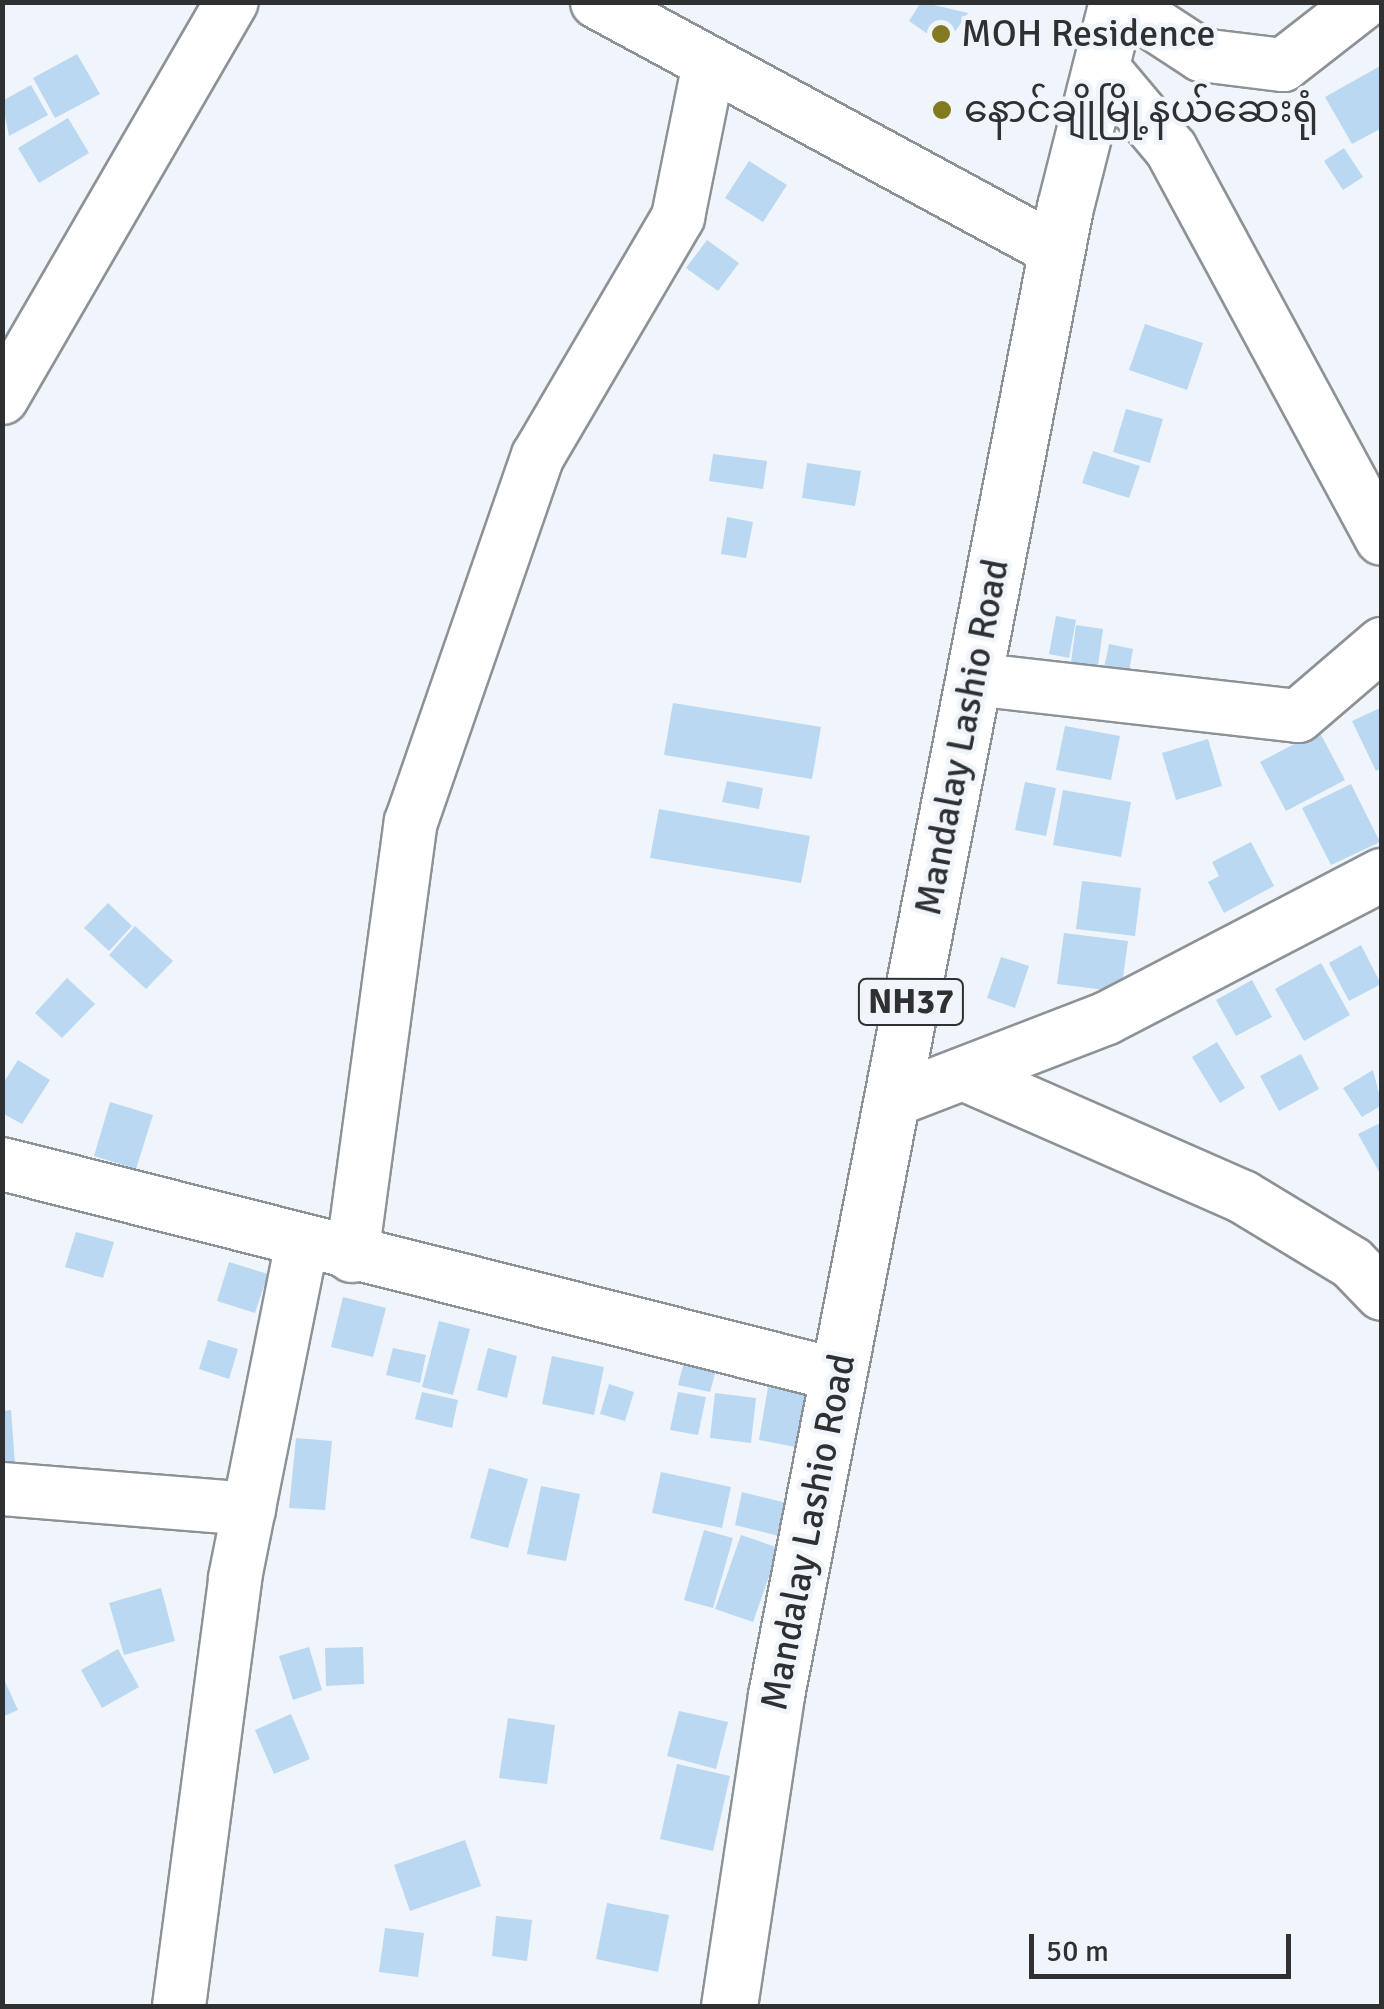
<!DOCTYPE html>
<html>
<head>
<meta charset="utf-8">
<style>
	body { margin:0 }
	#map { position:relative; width:1384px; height:2009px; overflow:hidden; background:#eff5fa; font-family:Signika,"Noto Sans Myanmar",sans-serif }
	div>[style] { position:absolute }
	.building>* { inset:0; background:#bad8f1 }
	.roads { filter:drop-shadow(2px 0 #8c9296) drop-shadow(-2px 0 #8c9296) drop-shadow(0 2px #8c9296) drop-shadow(0 -2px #8c9296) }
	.minor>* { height:52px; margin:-26px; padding:0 26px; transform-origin:26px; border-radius:26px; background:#fff }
	.highway>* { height:55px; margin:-27.5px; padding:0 27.5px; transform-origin:27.5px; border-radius:27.5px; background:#fff }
	.dots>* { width:28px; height:28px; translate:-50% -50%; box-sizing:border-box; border:5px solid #eff5fa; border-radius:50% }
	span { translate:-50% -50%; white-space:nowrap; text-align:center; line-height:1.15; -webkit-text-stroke:9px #eff5fa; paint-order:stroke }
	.shield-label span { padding:2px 8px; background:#eff5fa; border:2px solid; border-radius:8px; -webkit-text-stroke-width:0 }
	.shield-label { font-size:35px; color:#2e3032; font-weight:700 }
	.poi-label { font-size:38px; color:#2e3032 }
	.left { translate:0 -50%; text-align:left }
	.street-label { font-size:38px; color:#2e3032 }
	.frame { position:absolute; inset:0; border:5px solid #2e3032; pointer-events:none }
	.scale { position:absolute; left:1029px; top:1934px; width:262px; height:45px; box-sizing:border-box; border:5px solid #2e3032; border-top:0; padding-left:12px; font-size:30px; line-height:35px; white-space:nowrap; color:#2e3032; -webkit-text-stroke:8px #eff5fa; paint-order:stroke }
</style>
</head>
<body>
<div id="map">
	<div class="building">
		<i style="clip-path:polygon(921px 2px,968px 13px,945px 46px,909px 21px)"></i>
		<i style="clip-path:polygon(77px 54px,100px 94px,55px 118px,33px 78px)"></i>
		<i style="clip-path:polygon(1382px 65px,1382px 128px,1352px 144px,1325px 97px)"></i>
		<i style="clip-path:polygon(31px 85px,48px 115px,9px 136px,2px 101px)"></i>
		<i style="clip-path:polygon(68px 118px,89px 153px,39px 183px,18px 148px)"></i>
		<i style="clip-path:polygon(1344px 148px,1363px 177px,1343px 190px,1324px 161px)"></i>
		<i style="clip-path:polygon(749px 161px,787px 185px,763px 222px,725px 198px)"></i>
		<i style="clip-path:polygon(707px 240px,739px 263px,718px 291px,686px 268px)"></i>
		<i style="clip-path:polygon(1145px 324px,1203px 343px,1187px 390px,1129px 370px)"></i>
		<i style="clip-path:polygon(1126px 409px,1163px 419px,1150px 463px,1113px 452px)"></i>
		<i style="clip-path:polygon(1093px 451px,1140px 466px,1129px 498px,1082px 483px)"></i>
		<i style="clip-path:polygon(713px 454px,767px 461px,763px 489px,709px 481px)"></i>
		<i style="clip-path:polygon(807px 463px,861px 471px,855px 506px,802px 498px)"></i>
		<i style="clip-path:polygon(727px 517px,753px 522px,746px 558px,721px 554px)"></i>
		<i style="clip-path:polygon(1056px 616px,1076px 620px,1069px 658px,1049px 654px)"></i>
		<i style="clip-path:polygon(1076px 625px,1103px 629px,1097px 673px,1070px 670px)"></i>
		<i style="clip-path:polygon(1109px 644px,1133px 649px,1127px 683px,1102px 678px)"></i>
		<i style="clip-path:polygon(673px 703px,821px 727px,812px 779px,664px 755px)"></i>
		<i style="clip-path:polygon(1380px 708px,1382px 768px,1376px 771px,1352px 721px)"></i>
		<i style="clip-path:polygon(1065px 726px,1120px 736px,1111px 780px,1056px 770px)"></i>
		<i style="clip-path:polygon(1319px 731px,1345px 780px,1286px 811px,1260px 762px)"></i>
		<i style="clip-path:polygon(1208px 739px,1222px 786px,1176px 800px,1162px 753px)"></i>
		<i style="clip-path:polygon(727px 781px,763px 788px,759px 809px,722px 802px)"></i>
		<i style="clip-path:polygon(1025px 782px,1056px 788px,1046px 836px,1015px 830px)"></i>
		<i style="clip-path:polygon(1351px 784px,1380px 842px,1331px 865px,1302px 808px)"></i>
		<i style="clip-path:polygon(1063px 790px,1131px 802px,1121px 857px,1053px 845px)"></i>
		<i style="clip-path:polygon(659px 809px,810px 836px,801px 883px,650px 858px)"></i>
		<i style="clip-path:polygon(1251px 842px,1274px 886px,1224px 913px,1208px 882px,1219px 876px,1212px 862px)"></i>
		<i style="clip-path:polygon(1082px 881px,1141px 888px,1135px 936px,1076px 929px)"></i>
		<i style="clip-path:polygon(108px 903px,132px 926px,109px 951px,84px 928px)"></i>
		<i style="clip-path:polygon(135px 926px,173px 961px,146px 989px,109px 955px)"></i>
		<i style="clip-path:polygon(1064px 933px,1128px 941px,1121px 992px,1057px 984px)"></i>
		<i style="clip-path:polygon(1361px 945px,1381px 984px,1349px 1001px,1329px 963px)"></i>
		<i style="clip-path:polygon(1001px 957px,1029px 966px,1015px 1008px,987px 998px)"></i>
		<i style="clip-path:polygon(1321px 963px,1350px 1015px,1304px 1041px,1275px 989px)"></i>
		<i style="clip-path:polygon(67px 978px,95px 1004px,62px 1038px,35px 1013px)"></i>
		<i style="clip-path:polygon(1252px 980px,1272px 1017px,1236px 1036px,1216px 1000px)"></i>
		<i style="clip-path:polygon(1217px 1042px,1245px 1088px,1220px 1103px,1192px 1057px)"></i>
		<i style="clip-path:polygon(1301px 1054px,1319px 1089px,1279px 1111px,1260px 1076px)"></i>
		<i style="clip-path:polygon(18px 1060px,50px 1080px,22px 1124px,2px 1113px,2px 1085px)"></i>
		<i style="clip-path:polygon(1373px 1070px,1382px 1105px,1362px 1117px,1343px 1088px)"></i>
		<i style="clip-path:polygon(110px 1102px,153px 1115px,136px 1169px,94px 1156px)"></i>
		<i style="clip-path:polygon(1382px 1122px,1382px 1177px,1358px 1134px)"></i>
		<i style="clip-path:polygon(76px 1232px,114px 1242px,103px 1278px,65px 1267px)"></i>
		<i style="clip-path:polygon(229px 1262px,268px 1274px,255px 1313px,217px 1301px)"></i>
		<i style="clip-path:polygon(343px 1297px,386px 1308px,373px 1357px,331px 1347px)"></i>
		<i style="clip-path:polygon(439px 1321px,470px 1329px,453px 1395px,422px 1387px)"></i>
		<i style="clip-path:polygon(208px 1340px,238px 1349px,229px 1379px,199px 1369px)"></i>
		<i style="clip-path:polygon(393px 1348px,426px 1355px,420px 1383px,386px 1375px)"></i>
		<i style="clip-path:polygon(488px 1348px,517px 1356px,507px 1398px,477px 1390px)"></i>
		<i style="clip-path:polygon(552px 1356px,604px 1367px,594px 1415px,542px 1404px)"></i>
		<i style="clip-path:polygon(684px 1362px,716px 1370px,710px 1392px,678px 1385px)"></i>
		<i style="clip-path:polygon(609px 1384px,634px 1392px,625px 1421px,600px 1414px)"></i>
		<i style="clip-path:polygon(768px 1387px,809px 1394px,800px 1448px,759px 1440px)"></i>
		<i style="clip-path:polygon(422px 1392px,458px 1400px,452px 1428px,415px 1419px)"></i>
		<i style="clip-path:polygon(678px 1392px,706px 1397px,698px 1435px,670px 1430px)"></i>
		<i style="clip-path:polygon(715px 1393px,756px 1398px,751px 1443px,710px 1438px)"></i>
		<i style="clip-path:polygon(11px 1410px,15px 1464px,2px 1465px,2px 1411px)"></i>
		<i style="clip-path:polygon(296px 1438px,332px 1441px,325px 1510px,289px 1508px)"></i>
		<i style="clip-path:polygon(489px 1468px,528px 1479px,508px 1548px,470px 1538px)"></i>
		<i style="clip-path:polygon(661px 1472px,731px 1487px,722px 1528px,652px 1513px)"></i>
		<i style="clip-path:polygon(541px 1486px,580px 1494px,566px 1561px,527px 1554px)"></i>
		<i style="clip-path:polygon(742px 1492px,787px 1503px,779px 1536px,735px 1525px)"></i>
		<i style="clip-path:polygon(704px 1530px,733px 1538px,713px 1608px,684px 1600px)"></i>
		<i style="clip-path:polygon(741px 1535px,779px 1548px,753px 1622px,715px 1609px)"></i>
		<i style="clip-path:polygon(161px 1588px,175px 1641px,124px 1655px,109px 1603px)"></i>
		<i style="clip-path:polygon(309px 1647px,322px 1690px,293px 1700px,279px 1656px)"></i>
		<i style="clip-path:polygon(363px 1647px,364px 1684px,326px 1686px,325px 1648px)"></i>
		<i style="clip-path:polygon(118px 1649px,139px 1687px,102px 1708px,81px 1670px)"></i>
		<i style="clip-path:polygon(2px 1675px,18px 1710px,2px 1717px)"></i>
		<i style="clip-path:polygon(679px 1711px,728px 1722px,716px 1769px,667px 1756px)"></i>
		<i style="clip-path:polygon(291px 1714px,310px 1759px,274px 1774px,255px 1730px)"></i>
		<i style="clip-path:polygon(508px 1718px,555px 1725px,547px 1784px,499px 1778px)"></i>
		<i style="clip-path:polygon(677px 1764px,730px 1776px,713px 1851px,660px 1839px)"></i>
		<i style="clip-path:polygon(465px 1840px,481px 1886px,410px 1911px,394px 1865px)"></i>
		<i style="clip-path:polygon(607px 1903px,669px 1915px,658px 1972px,596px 1959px)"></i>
		<i style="clip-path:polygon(496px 1916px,532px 1920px,527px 1961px,492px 1956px)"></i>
		<i style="clip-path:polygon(385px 1928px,424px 1933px,418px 1977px,379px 1972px)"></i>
	</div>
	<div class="roads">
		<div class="minor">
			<i style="left:597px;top:2px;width:523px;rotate:28.43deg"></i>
			<i style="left:1120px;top:2px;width:97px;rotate:33.2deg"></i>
			<i style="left:1201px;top:55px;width:83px;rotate:7deg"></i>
			<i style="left:1283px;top:65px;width:103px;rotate:-37.9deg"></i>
			<i style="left:1101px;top:66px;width:109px;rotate:49.9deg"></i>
			<i style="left:1171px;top:149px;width:443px;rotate:61.6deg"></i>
			<i style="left:2px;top:398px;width:458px;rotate:-59.9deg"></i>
			<i style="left:973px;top:679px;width:327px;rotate:6.5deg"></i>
			<i style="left:1298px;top:716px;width:111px;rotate:-40.6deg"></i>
			<i style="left:963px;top:1074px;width:306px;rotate:23.7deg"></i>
			<i style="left:1243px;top:1197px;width:127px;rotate:31.2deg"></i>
			<i style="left:1352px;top:1263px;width:43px;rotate:45.9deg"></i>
			<i style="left:892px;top:1101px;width:230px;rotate:-21.1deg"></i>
			<i style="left:1107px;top:1018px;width:310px;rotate:-27.5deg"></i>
			<i style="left:2px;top:1164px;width:862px;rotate:14.17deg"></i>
			<i style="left:352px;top:1256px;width:438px;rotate:-82.3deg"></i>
			<i style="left:411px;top:822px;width:387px;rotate:-70.9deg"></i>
			<i style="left:538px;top:456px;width:277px;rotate:-59.6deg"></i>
			<i style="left:678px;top:217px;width:157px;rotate:-78.6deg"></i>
			<i style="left:2px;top:1489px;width:248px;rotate:4.6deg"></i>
			<i style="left:179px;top:2006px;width:432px;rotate:-82.5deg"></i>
			<i style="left:235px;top:1578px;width:342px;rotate:-78.7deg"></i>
		</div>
		<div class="highway">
			<i style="left:729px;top:2006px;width:315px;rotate:-81.4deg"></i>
			<i style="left:776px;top:1695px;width:1516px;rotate:-79.01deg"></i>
			<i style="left:1065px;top:207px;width:211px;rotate:-75.8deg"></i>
		</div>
	</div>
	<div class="dots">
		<i style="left:941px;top:34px;background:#83791e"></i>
		<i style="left:942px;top:110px;background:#83791e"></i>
	</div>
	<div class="shield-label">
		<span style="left:911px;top:1002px">NH37</span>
	</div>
	<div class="poi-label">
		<span class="left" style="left:961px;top:34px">MOH Residence</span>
		<span class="left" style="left:964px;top:110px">နောင်ချိုမြို့နယ်ဆေးရုံ</span>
	</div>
	<div class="street-label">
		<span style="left:962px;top:737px;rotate:-79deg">Mandalay Lashio Road</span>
		<span style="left:808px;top:1532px;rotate:-79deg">Mandalay Lashio Road</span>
	</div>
	<div class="frame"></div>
	<div class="scale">50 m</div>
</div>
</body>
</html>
